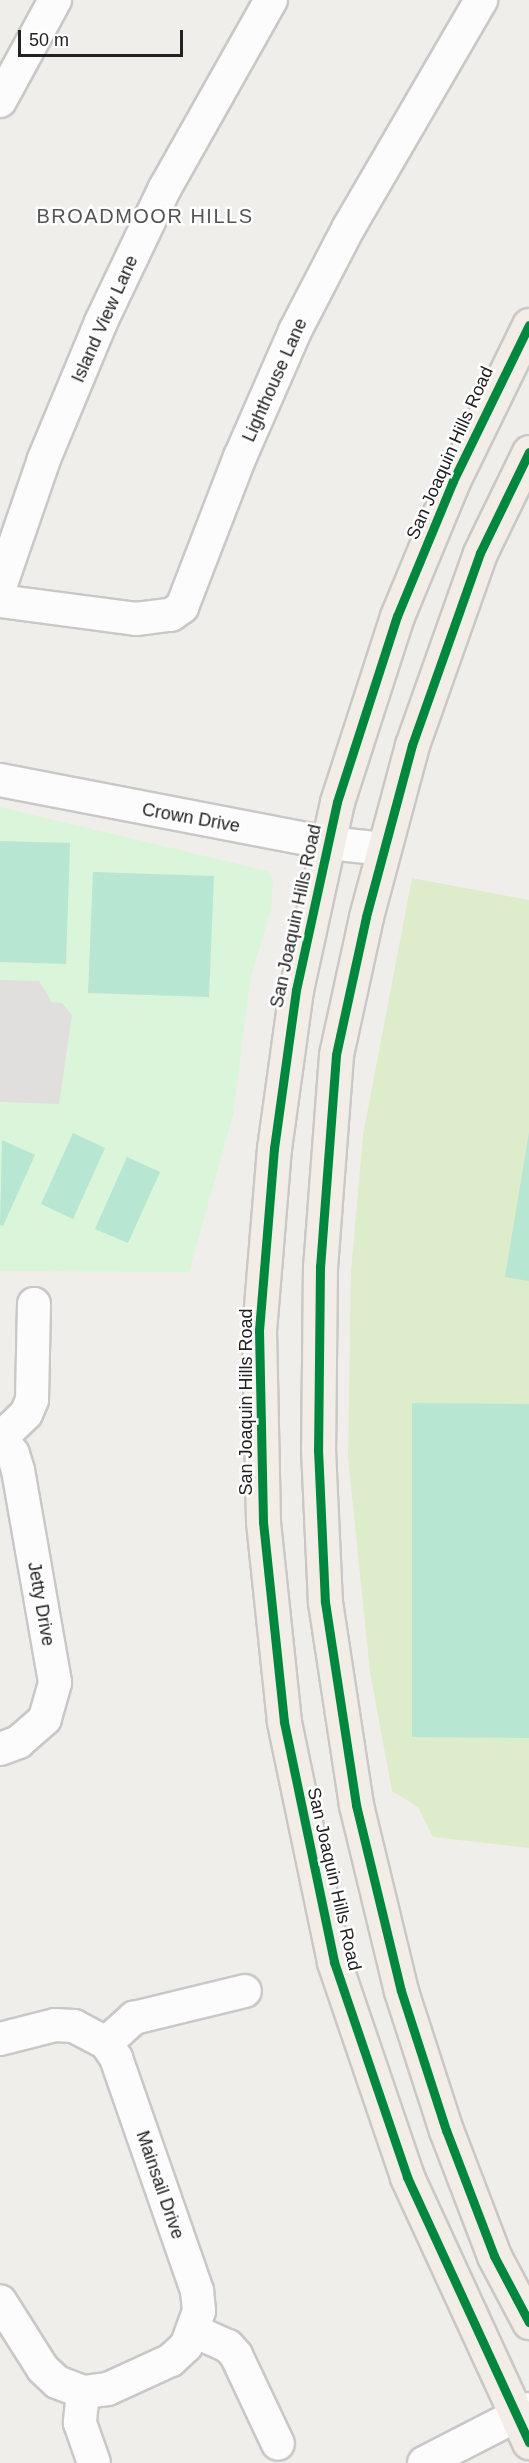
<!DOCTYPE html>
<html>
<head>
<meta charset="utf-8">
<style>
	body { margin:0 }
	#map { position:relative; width:529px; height:2463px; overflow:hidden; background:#f0eeeb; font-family:Helvetica,sans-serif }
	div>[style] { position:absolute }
	.grass>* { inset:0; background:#ddeccb }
	.park>* { inset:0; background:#daf5da }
	.pitch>* { inset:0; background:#b7e6d2 }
	.parking>* { inset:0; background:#e0dfde }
	.roads { filter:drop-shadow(2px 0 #c9c8c7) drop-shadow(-2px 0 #c9c8c7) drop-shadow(0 2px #c9c8c7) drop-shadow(0 -2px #c9c8c7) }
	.minor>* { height:32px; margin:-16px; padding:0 16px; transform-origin:16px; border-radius:16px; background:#fdfcfc }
	.major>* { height:33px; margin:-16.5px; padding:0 16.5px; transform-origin:16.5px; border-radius:16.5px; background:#f3ede7 }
	.cycleway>* { height:9px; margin:-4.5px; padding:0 4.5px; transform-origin:4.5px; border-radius:4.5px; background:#00873e }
	span { translate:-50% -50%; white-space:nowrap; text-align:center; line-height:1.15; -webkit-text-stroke:5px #fff; paint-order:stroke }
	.street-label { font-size:18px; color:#222 }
	.neighbourhood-label { font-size:20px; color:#555; letter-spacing:1.5px }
	.scale { position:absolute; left:18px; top:30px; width:165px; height:27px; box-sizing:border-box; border:3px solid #222; border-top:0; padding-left:8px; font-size:18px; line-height:21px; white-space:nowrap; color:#222; -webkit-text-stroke:4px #fff; paint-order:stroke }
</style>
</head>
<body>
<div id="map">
	<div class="grass">
		<i style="clip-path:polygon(412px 878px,529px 900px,529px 1848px,433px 1837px,418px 1807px,392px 1791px,370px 1672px,348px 1457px,351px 1271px,363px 1135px)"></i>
	</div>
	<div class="park">
		<i style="clip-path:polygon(0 807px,268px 871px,273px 881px,271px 909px,250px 980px,233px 1115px,189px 1272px,0 1271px)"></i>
	</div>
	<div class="pitch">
		<i style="clip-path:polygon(0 841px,70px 843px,66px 964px,0 962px)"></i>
		<i style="clip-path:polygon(93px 872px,214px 876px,209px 997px,88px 993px)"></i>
		<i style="clip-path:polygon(529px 1132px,529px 1281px,505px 1277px)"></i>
		<i style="clip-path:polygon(73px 1133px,105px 1148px,73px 1219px,41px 1204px)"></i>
		<i style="clip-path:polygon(2px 1140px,35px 1155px,3px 1226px,0 1225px)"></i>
		<i style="clip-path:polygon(127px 1157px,160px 1172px,128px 1243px,95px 1229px)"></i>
		<i style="clip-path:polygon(412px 1403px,529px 1404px,529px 1738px,412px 1737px)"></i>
	</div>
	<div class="parking">
		<i style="clip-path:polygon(0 980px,39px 981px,52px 1002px,62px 1003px,72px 1015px,59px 1104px,0 1102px)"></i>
	</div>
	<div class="roads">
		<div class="minor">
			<i style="left:0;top:101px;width:115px;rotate:-61.4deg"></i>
			<i style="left:0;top:587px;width:135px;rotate:-71deg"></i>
			<i style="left:44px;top:459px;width:148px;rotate:-67.4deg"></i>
			<i style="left:101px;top:322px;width:148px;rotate:-64.5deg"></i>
			<i style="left:165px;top:188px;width:216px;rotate:-60.6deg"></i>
			<i style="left:0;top:601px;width:137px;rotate:7.5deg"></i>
			<i style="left:136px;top:619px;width:35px;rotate:-7deg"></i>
			<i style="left:171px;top:615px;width:14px;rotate:-36deg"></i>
			<i style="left:182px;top:607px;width:161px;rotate:-68.9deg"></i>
			<i style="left:240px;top:457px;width:137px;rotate:-66.4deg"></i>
			<i style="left:295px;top:331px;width:117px;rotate:-62.6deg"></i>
			<i style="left:349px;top:227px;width:263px;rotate:-59.8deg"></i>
			<i style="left:0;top:780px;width:334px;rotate:10.9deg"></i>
			<i style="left:328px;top:843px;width:56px;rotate:6.1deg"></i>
			<i style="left:0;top:1436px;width:22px;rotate:54deg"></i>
			<i style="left:13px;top:1454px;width:17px;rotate:73deg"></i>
			<i style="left:18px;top:1470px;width:216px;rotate:80.1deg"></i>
			<i style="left:55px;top:1683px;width:37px;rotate:106deg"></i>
			<i style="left:45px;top:1719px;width:35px;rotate:139deg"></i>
			<i style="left:19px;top:1742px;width:20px;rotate:160deg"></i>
			<i style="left:2px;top:1437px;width:33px;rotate:-44deg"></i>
			<i style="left:26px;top:1414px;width:15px;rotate:-67deg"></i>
			<i style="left:32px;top:1400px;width:96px;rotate:-88.8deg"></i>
			<i style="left:0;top:2039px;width:57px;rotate:-14.3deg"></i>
			<i style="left:55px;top:2025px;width:19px;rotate:3deg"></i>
			<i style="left:74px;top:2026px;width:36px;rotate:28deg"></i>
			<i style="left:106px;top:2043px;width:18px;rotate:56deg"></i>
			<i style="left:116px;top:2058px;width:247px;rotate:70.8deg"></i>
			<i style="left:197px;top:2291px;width:20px;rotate:84deg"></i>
			<i style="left:199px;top:2311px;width:37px;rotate:110deg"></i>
			<i style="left:186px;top:2346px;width:21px;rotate:137deg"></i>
			<i style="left:171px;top:2360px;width:69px;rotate:155.3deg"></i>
			<i style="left:108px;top:2389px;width:25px;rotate:173deg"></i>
			<i style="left:83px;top:2392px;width:28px;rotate:-159deg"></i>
			<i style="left:57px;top:2382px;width:19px;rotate:-137deg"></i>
			<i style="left:43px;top:2369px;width:80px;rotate:-122.3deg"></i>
			<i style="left:106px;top:2043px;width:38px;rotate:-42deg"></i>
			<i style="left:134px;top:2018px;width:114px;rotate:-13.7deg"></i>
			<i style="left:194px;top:2331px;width:37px;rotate:24deg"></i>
			<i style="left:228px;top:2346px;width:12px;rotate:48deg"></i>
			<i style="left:236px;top:2355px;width:98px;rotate:64.7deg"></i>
			<i style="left:83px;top:2392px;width:31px;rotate:96deg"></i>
			<i style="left:80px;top:2423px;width:42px;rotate:70.7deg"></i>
			<i style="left:424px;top:2463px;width:118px;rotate:-27.2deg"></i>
		</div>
		<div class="major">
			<i style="left:529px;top:325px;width:174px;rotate:116deg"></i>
			<i style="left:453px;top:481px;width:146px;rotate:112.5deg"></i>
			<i style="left:397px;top:616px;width:195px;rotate:107.9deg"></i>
			<i style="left:337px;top:802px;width:192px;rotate:102.3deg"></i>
			<i style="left:296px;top:990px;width:160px;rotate:97.9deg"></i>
			<i style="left:274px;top:1148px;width:183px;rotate:94.7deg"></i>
			<i style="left:259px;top:1330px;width:192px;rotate:88.8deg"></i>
			<i style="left:263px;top:1522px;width:201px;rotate:84deg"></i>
			<i style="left:284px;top:1722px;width:245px;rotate:78.2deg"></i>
			<i style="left:334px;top:1962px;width:227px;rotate:71.2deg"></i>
			<i style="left:407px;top:2177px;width:292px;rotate:65.3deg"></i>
			<i style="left:529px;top:452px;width:112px;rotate:115.9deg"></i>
			<i style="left:480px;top:553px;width:204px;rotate:109.5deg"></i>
			<i style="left:412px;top:745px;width:178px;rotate:105deg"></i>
			<i style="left:366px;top:917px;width:141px;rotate:102.3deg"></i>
			<i style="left:336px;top:1055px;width:212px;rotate:94.3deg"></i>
			<i style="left:320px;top:1266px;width:183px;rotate:90.6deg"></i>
			<i style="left:318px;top:1449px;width:153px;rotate:87.4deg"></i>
			<i style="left:325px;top:1602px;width:205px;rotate:81.3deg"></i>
			<i style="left:356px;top:1805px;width:191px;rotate:76.4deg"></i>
			<i style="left:401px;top:1991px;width:146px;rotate:72.1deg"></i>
			<i style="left:446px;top:2130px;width:135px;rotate:69.1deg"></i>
			<i style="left:494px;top:2256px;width:75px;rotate:62.1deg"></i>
		</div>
	</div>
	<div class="cycleway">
		<i style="left:529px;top:325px;width:174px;rotate:116deg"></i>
		<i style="left:453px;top:481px;width:146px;rotate:112.5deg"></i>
		<i style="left:397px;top:616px;width:195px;rotate:107.9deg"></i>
		<i style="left:337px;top:802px;width:192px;rotate:102.3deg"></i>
		<i style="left:296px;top:990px;width:160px;rotate:97.9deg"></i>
		<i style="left:274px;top:1148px;width:183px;rotate:94.7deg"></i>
		<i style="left:259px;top:1330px;width:192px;rotate:88.8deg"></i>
		<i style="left:263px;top:1522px;width:201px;rotate:84deg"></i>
		<i style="left:284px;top:1722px;width:245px;rotate:78.2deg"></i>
		<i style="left:334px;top:1962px;width:227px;rotate:71.2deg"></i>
		<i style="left:407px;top:2177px;width:292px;rotate:65.3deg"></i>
		<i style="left:529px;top:452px;width:112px;rotate:115.9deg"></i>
		<i style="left:480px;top:553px;width:204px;rotate:109.5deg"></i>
		<i style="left:412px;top:745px;width:178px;rotate:105deg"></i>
		<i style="left:366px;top:917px;width:141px;rotate:102.3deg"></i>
		<i style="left:336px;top:1055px;width:212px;rotate:94.3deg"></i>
		<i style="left:320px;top:1266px;width:183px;rotate:90.6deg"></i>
		<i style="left:318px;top:1449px;width:153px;rotate:87.4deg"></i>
		<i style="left:325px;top:1602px;width:205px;rotate:81.3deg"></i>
		<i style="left:356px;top:1805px;width:191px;rotate:76.4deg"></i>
		<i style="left:401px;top:1991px;width:146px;rotate:72.1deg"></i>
		<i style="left:446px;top:2130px;width:135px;rotate:69.1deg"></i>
		<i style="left:494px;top:2256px;width:75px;rotate:62.1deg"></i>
	</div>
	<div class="street-label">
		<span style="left:105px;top:319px;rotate:-66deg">Island View Lane</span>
		<span style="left:275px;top:380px;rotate:-66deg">Lighthouse Lane</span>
		<span style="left:450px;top:453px;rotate:-66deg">San Joaquin Hills Road</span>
		<span style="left:191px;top:818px;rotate:10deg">Crown Drive</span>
		<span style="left:296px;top:916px;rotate:-78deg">San Joaquin Hills Road</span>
		<span style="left:246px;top:1402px;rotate:-90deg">San Joaquin Hills Road</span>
		<span style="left:41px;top:1604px;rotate:80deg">Jetty Drive</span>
		<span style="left:334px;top:1879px;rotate:77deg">San Joaquin Hills Road</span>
		<span style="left:160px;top:2185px;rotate:71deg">Mainsail Drive</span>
	</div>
	<div class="neighbourhood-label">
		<span style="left:145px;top:216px">BROADMOOR HILLS</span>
	</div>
	<div class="scale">50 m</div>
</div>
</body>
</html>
